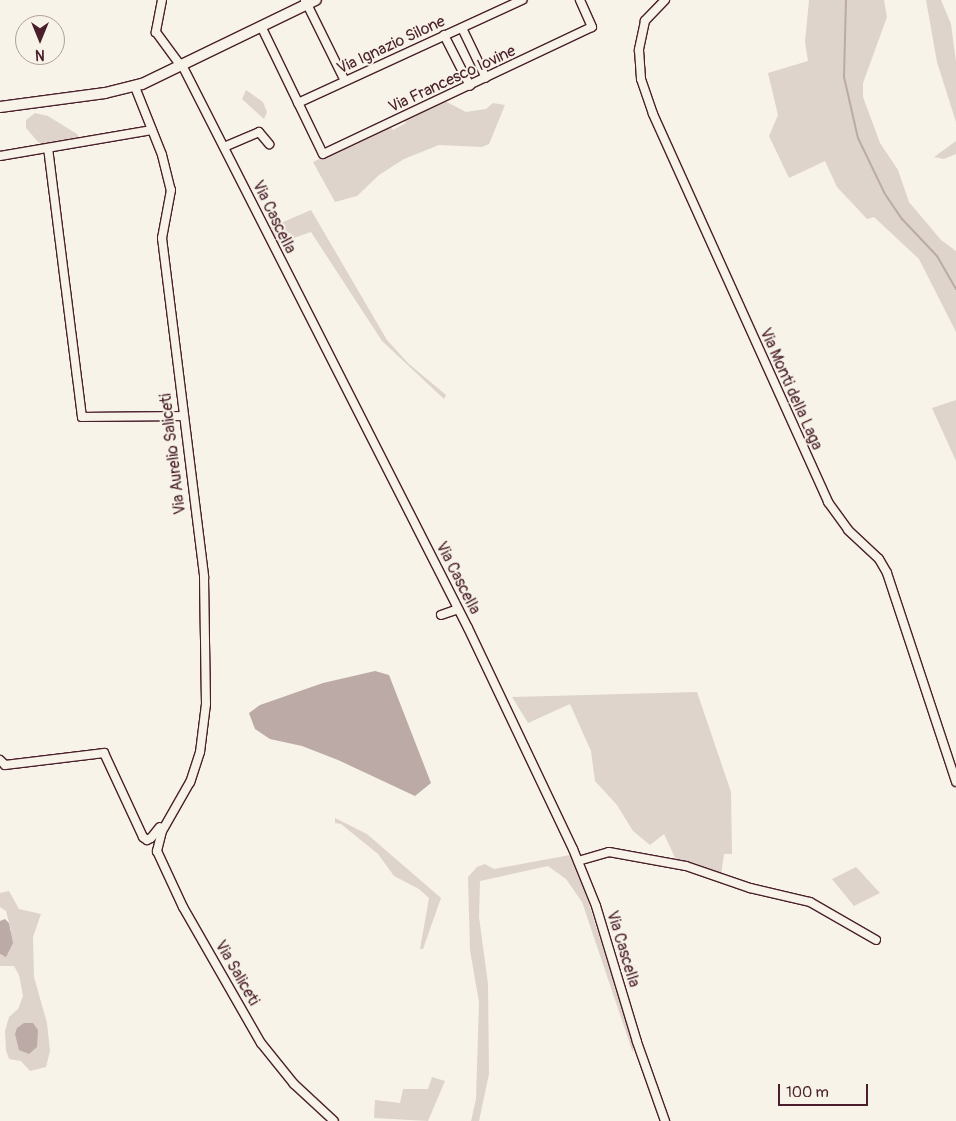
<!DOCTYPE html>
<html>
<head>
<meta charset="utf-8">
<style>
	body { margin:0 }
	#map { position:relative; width:956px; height:1121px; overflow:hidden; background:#f7f3e8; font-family:Pangolin,sans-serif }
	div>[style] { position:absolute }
	.green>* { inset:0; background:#ded4cc }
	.water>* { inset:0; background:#bcaaa7 }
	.stream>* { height:2px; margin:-1px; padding:0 1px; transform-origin:1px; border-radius:1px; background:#bcaaa7 }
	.roads { filter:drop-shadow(1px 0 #4a1f2b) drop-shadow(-1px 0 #4a1f2b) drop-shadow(0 1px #4a1f2b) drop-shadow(0 -1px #4a1f2b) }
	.minor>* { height:8px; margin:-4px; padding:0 4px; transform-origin:4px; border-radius:4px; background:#f7f3e8 }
	.major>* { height:10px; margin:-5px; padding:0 5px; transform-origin:5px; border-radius:5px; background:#f7f3e8 }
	span { translate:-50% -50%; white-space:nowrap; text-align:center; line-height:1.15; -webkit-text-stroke:4px #f7f3e8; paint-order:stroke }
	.street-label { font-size:16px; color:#4a1f2b }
	.north { position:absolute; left:15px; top:15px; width:50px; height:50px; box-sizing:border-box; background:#f7f3e8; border:1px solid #b29e9c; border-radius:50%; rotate:180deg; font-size:14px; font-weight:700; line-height:20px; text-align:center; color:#4a1f2b }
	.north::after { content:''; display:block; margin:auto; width:18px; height:22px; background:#4a1f2b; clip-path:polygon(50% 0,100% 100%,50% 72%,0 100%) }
	.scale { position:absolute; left:778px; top:1084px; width:90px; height:22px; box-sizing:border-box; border:2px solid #4a1f2b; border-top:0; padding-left:6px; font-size:15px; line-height:18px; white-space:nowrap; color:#4a1f2b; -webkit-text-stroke:4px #f7f3e8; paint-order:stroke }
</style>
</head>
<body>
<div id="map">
	<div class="green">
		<i style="clip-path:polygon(809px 0,884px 0,887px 17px,863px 83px,863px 97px,880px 143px,898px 170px,909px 202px,941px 240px,956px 251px,956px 332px,919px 259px,874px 217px,867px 219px,837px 187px,825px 161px,789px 178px,769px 136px,778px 115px,768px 73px,808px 61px,805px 42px)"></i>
		<i style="clip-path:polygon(926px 0,941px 0,951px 24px,956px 62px,956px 122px,937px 62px)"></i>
		<i style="clip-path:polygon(246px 90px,263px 102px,267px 112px,264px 119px,242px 99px)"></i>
		<i style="clip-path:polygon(443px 100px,466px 112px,486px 109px,493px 103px,505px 105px,489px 144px,482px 147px,439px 145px,404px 159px,379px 175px,357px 196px,335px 202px,313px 162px,390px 126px,393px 130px,406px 123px,404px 119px)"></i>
		<i style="clip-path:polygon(35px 113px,48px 116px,77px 134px,80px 140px,44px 146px,38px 142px,26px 128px,26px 120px)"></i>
		<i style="clip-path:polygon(956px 141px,956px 154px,944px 159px,934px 157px)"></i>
		<i style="clip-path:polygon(311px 210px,387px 340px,409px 364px,446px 395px,444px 399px,382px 341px,311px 232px,276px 244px,267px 229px)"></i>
		<i style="clip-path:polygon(956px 400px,956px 461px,932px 408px)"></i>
		<i style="clip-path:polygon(697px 692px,731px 792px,732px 854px,724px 854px,721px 876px,678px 864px,664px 834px,650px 845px,633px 831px,617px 805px,595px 781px,591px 751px,570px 704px,528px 723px,512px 697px)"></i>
		<i style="clip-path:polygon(335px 818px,367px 834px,441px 898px,423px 949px,420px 949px,429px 898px,419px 889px,394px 876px,378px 854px,341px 824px,335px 823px)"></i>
		<i style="clip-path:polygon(570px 855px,581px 879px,633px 1042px,633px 1053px,582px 902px,566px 879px,548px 866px,480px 881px,479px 917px,488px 984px,489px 1074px,479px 1121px,471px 1121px,476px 1099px,479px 1002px,470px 950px,468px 877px,477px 867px,485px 864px,494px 869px)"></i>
		<i style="clip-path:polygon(856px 867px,880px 893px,854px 906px,832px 879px)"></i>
		<i style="clip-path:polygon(9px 891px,19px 909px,41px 914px,33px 937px,34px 977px,47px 1023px,50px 1051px,46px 1067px,30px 1071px,21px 1061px,9px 1059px,6px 1050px,5px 1031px,9px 1017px,18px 1009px,23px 996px,19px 975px,14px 966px,0 966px,0 954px,3px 956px,11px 930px,6px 911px,0 907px,0 893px)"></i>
		<i style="clip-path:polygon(432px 1077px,445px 1081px,428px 1121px,374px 1118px,375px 1100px,400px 1103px,403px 1089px,428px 1089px)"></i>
	</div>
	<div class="water">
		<i style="clip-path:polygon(375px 671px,389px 675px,431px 783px,415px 796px,338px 760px,302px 746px,270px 739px,255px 729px,249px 713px,260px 705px,323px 683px)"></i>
		<i style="clip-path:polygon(5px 919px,9px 923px,13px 943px,6px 957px,0 954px,0 921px)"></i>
		<i style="clip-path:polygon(24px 1023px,33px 1023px,38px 1030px,37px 1047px,29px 1054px,19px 1050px,15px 1034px,17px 1028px)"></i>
	</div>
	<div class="stream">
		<i style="left:846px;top:0;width:77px;rotate:91.5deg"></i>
		<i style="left:844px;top:77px;width:63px;rotate:77.1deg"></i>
		<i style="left:858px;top:138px;width:62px;rotate:64.3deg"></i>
		<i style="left:885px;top:194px;width:30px;rotate:56deg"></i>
		<i style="left:902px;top:219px;width:51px;rotate:46.6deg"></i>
		<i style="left:937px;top:256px;width:38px;rotate:60deg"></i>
	</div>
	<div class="roads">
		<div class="minor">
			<i style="left:162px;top:0;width:33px;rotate:101deg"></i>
			<i style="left:156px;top:32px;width:42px;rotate:53.7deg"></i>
			<i style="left:305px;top:0;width:90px;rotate:63.7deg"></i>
			<i style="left:665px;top:0;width:29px;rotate:134deg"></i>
			<i style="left:645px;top:21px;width:30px;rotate:102deg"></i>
			<i style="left:639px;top:50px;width:29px;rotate:86deg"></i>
			<i style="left:641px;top:79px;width:37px;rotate:71deg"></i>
			<i style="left:653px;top:114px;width:426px;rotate:65.7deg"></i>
			<i style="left:828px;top:502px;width:34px;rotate:54deg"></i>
			<i style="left:848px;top:530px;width:42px;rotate:43.1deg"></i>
			<i style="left:879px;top:559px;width:16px;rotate:60deg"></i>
			<i style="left:887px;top:573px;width:220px;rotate:71.7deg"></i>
			<i style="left:261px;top:26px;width:142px;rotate:64.2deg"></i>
			<i style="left:323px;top:154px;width:297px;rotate:-25.3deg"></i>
			<i style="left:592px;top:27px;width:30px;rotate:-114deg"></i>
			<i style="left:462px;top:28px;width:55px;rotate:64.4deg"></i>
			<i style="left:444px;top:35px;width:57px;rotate:63deg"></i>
			<i style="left:182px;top:65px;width:631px;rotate:63.07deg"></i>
			<i style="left:468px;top:628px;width:245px;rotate:64.6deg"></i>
			<i style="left:573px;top:849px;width:61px;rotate:68deg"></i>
			<i style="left:596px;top:906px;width:142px;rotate:73.2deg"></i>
			<i style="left:637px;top:1042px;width:84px;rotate:70.5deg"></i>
			<i style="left:135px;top:87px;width:73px;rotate:68.3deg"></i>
			<i style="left:162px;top:155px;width:36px;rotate:76deg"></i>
			<i style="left:171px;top:190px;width:49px;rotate:100.6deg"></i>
			<i style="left:162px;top:238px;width:342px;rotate:82.9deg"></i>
			<i style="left:204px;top:577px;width:127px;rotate:89.1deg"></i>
			<i style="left:206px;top:704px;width:48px;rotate:97.1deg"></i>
			<i style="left:200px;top:752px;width:32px;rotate:108deg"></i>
			<i style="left:190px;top:782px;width:56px;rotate:119.7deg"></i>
			<i style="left:162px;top:831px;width:21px;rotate:104deg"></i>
			<i style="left:157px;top:851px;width:62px;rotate:65.1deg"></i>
			<i style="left:183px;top:907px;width:157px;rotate:60.2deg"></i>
			<i style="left:261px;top:1043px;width:53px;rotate:51.2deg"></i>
			<i style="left:294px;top:1084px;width:54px;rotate:42.8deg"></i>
			<i style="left:298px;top:103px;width:247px;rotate:-24.7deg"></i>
			<i style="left:224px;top:147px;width:38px;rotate:-23deg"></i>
			<i style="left:259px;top:132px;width:16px;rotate:50deg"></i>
			<i style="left:48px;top:148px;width:271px;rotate:82.8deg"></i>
			<i style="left:82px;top:417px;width:101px;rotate:-0.6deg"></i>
			<i style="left:0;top:156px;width:154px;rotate:-9.7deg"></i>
			<i style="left:441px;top:615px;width:18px;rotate:-19deg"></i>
			<i style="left:0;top:760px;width:7px;rotate:45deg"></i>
			<i style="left:5px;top:765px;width:100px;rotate:-6.9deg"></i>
			<i style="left:104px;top:753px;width:93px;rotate:65.1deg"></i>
			<i style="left:143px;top:837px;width:5px;rotate:37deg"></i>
			<i style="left:147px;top:840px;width:4px;rotate:-27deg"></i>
			<i style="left:151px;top:838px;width:14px;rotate:-51deg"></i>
			<i style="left:578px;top:861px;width:32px;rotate:-16deg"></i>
			<i style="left:609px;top:852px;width:78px;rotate:10.3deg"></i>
			<i style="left:686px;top:866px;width:68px;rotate:19deg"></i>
			<i style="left:750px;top:888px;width:62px;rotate:13.1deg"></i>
			<i style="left:810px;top:902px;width:76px;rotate:29.9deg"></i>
		</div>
		<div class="major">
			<i style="left:0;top:107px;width:106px;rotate:-7.6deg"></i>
			<i style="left:105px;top:93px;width:38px;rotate:-14deg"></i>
			<i style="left:142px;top:84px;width:193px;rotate:-25.8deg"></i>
		</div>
	</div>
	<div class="street-label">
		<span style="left:391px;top:45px;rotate:-25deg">Via Ignazio Silone</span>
		<span style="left:452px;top:79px;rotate:-25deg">Via Francesco Iovine</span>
		<span style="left:274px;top:217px;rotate:64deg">Via Cascella</span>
		<span style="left:791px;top:389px;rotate:66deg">Via Monti della Laga</span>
		<span style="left:173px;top:454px;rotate:-97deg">Via Aurelio Saliceti</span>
		<span style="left:458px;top:578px;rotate:63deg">Via Cascella</span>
		<span style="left:623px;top:949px;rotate:73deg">Via Cascella</span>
		<span style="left:237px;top:973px;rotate:60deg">Via Saliceti</span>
	</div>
	<div class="north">N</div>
	<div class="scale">100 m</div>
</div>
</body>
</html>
